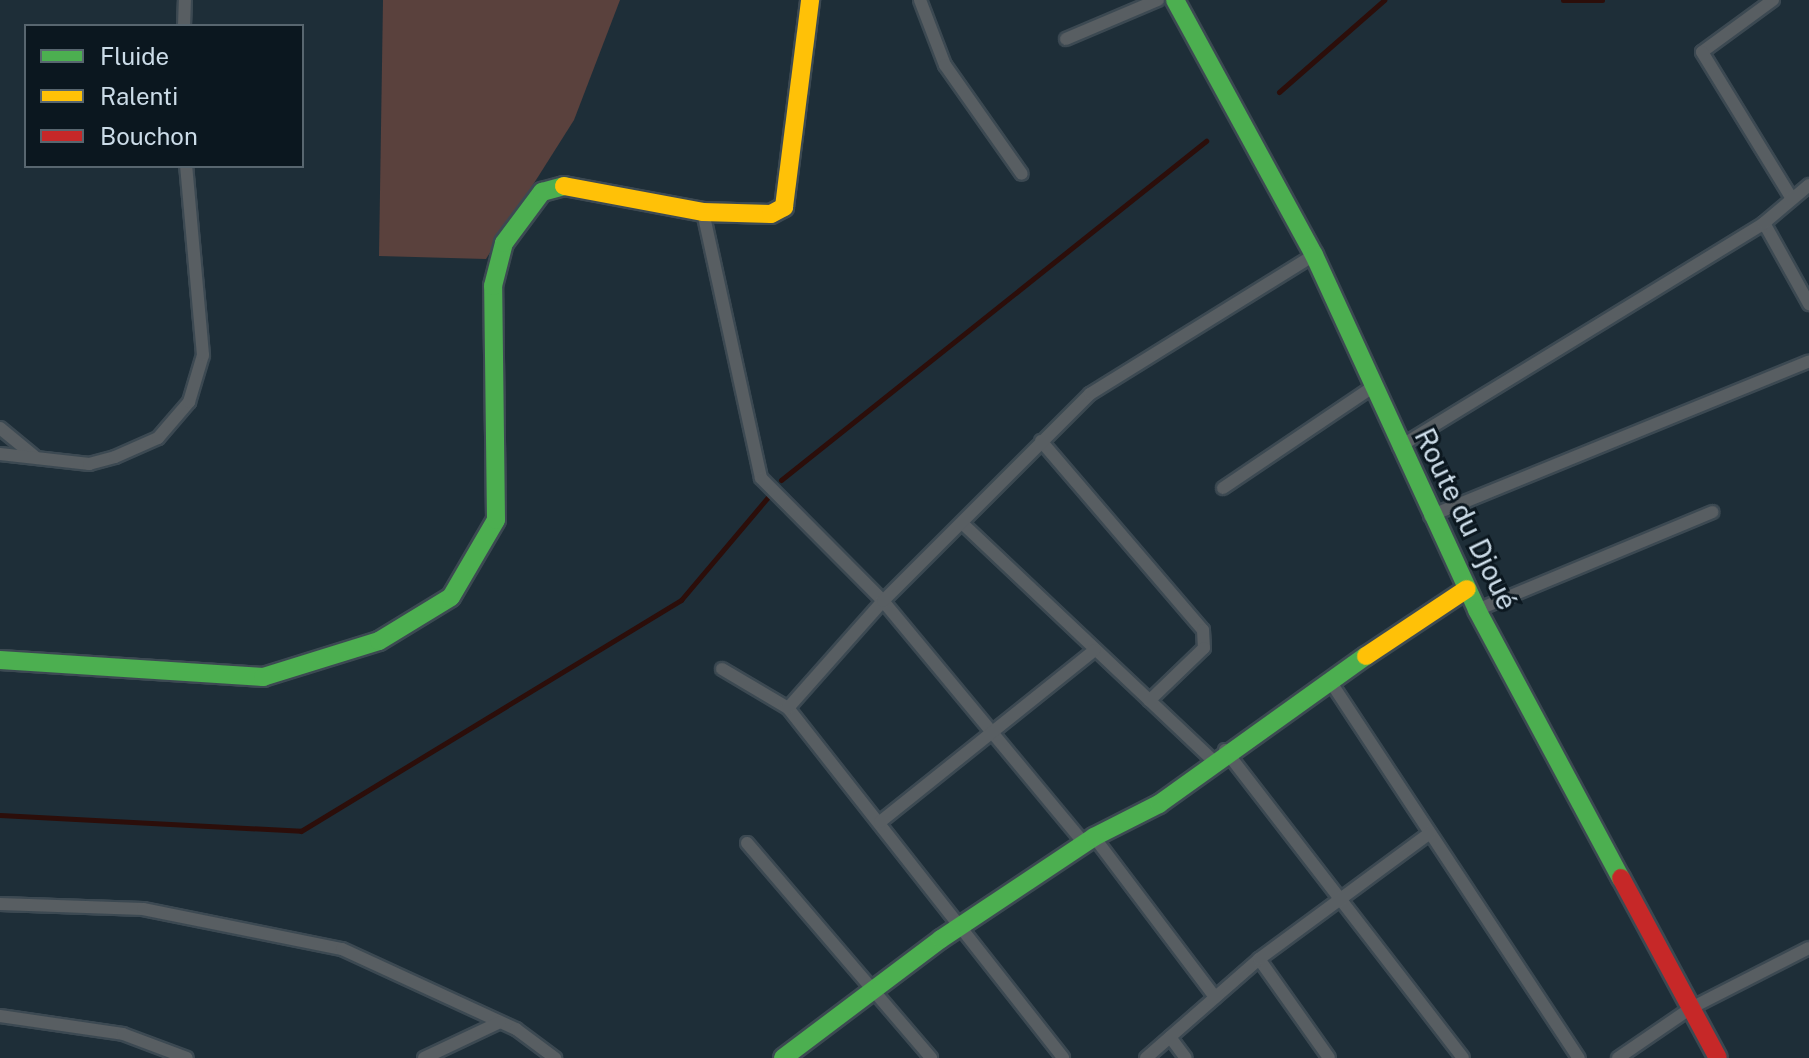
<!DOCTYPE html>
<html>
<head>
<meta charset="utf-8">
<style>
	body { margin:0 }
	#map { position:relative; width:1809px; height:1058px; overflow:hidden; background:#1e2e38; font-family:"Public Sans",sans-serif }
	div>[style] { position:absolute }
	.green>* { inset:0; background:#5a413d }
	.stream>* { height:5px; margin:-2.5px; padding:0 2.5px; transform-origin:2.5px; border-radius:2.5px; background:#2c0e0a }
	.roads { filter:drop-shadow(2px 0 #3c4952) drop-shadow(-2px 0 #3c4952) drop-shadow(0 2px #3c4952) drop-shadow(0 -2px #3c4952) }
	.street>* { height:12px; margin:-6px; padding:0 6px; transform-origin:6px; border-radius:6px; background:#585e62 }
	.fast>* { height:18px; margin:-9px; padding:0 9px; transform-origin:9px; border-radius:9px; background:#4caf50 }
	.slow>* { height:18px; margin:-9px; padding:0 9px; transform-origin:9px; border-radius:9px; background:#ffc107 }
	.jam>* { height:18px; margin:-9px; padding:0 9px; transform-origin:9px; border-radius:9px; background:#c62828 }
	span { translate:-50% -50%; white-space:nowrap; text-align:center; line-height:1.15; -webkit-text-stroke:6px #0b171f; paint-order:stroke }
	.street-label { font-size:28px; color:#ccdce8 }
	.legend { position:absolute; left:24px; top:24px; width:280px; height:144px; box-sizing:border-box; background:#0b171f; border:2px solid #58666f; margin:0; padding:10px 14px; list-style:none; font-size:24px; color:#ccdce8 }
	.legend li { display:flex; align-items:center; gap:16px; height:40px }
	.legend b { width:40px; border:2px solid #58666f }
</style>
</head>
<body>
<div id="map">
	<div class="green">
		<i style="clip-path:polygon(383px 0,620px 0,574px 120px,486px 259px,379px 256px)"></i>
	</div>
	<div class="stream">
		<i style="left:1563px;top:0;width:39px"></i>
		<i style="left:1279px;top:92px;width:140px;rotate:-41.2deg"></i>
		<i style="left:781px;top:480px;width:544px;rotate:-38.58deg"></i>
		<i style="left:0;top:815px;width:301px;rotate:3deg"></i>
		<i style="left:301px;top:831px;width:445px;rotate:-31.3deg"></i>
		<i style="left:681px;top:600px;width:135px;rotate:-49.8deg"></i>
	</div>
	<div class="roads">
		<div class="street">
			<i style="left:920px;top:0;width:70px;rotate:69deg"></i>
			<i style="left:945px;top:65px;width:133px;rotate:54.8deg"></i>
			<i style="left:1773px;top:0;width:88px;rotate:143.8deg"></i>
			<i style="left:1702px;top:52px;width:172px;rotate:58.5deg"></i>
			<i style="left:184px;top:26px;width:26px;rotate:-88deg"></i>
			<i style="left:1066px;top:39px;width:100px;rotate:-23deg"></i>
			<i style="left:703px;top:212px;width:272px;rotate:77.7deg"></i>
			<i style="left:761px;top:478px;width:173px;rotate:45.2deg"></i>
			<i style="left:883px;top:601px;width:316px;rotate:50.3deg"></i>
			<i style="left:1764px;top:223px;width:93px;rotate:60.9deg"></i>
			<i style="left:0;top:428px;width:44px;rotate:39.5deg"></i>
			<i style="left:1041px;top:441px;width:249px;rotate:49.4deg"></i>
			<i style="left:1203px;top:630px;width:18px;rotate:87deg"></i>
			<i style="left:1204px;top:648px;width:76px;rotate:136.1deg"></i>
			<i style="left:1399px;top:447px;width:428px;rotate:-31.5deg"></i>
			<i style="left:1764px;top:223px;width:59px;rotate:-40.2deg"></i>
			<i style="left:0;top:454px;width:90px;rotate:6.4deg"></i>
			<i style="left:89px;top:464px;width:27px;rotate:-15deg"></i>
			<i style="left:115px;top:457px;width:47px;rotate:-23.8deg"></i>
			<i style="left:158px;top:438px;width:48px;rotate:-49.3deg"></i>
			<i style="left:189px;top:402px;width:49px;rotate:-73.4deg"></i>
			<i style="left:203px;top:355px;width:190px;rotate:-95.1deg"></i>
			<i style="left:1223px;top:488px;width:179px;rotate:-34deg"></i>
			<i style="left:1430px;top:516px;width:409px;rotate:-22.2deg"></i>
			<i style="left:962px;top:523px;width:349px;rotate:43.4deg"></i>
			<i style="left:1477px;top:610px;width:255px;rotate:-22.6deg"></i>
			<i style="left:722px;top:669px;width:77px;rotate:30.6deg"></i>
			<i style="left:788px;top:708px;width:445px;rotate:51.8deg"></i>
			<i style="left:1330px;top:681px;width:452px;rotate:56.6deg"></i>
			<i style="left:788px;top:708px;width:143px;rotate:-48.4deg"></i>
			<i style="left:883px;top:601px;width:293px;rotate:-45deg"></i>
			<i style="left:1090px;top:394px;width:264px;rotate:-31.8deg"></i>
			<i style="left:1225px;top:750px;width:389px;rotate:52.3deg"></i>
			<i style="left:880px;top:822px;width:275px;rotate:-38.7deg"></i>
			<i style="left:1094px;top:837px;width:201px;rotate:52.9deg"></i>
			<i style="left:747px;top:843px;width:283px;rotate:49.4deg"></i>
			<i style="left:0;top:904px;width:143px;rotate:2deg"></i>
			<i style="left:143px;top:909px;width:203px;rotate:11.4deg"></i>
			<i style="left:342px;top:949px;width:192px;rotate:24.7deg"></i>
			<i style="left:516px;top:1029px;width:49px;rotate:36.6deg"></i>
			<i style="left:1259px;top:959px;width:121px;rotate:54.7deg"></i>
			<i style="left:0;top:1016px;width:124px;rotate:8.3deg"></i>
			<i style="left:123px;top:1034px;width:68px;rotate:20.6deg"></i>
			<i style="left:1170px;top:1037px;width:26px;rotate:53deg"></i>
			<i style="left:424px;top:1058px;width:84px;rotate:-25.3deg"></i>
			<i style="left:1146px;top:1058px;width:150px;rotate:-41.2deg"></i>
			<i style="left:1259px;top:959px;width:212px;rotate:-36.4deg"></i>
			<i style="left:1618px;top:1058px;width:88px;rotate:-34.4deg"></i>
			<i style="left:1691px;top:1008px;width:132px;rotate:-27deg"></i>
		</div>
		<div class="fast">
			<i style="left:1175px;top:0;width:290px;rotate:61.4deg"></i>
			<i style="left:1314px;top:255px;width:391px;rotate:65.3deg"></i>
			<i style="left:1477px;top:610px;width:304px;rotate:61.8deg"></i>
			<i style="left:0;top:660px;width:264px;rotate:3.7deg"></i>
			<i style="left:263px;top:677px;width:121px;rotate:-17.2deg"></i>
			<i style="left:379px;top:641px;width:84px;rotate:-31.4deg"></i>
			<i style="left:451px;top:597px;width:89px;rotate:-59.7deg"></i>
			<i style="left:496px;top:520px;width:234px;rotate:-90.7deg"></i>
			<i style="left:493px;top:286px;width:44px;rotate:-75.7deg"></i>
			<i style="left:504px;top:243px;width:64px;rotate:-53.3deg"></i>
			<i style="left:542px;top:192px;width:23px;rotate:-15deg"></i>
			<i style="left:783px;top:1058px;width:198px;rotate:-37deg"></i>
			<i style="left:941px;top:939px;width:184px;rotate:-33.7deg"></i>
			<i style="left:1094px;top:837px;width:73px;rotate:-26.9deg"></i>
			<i style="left:1159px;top:804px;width:254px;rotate:-35.6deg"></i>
		</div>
		<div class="slow">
			<i style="left:564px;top:186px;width:141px;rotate:10.6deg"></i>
			<i style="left:703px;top:212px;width:68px;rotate:1.7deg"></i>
			<i style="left:771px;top:214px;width:15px;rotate:-28deg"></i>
			<i style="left:784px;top:207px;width:209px;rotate:-82.8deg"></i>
			<i style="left:1366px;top:656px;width:121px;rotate:-33.6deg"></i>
		</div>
		<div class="jam">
			<i style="left:1621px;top:878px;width:204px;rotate:61.7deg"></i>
		</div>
	</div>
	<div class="street-label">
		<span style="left:1466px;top:519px;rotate:64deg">Route du Djoué</span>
	</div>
	<ul class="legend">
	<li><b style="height:10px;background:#4caf50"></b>Fluide</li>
	<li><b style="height:10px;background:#ffc107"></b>Ralenti</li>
	<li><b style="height:10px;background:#c62828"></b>Bouchon</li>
	</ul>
</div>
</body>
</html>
